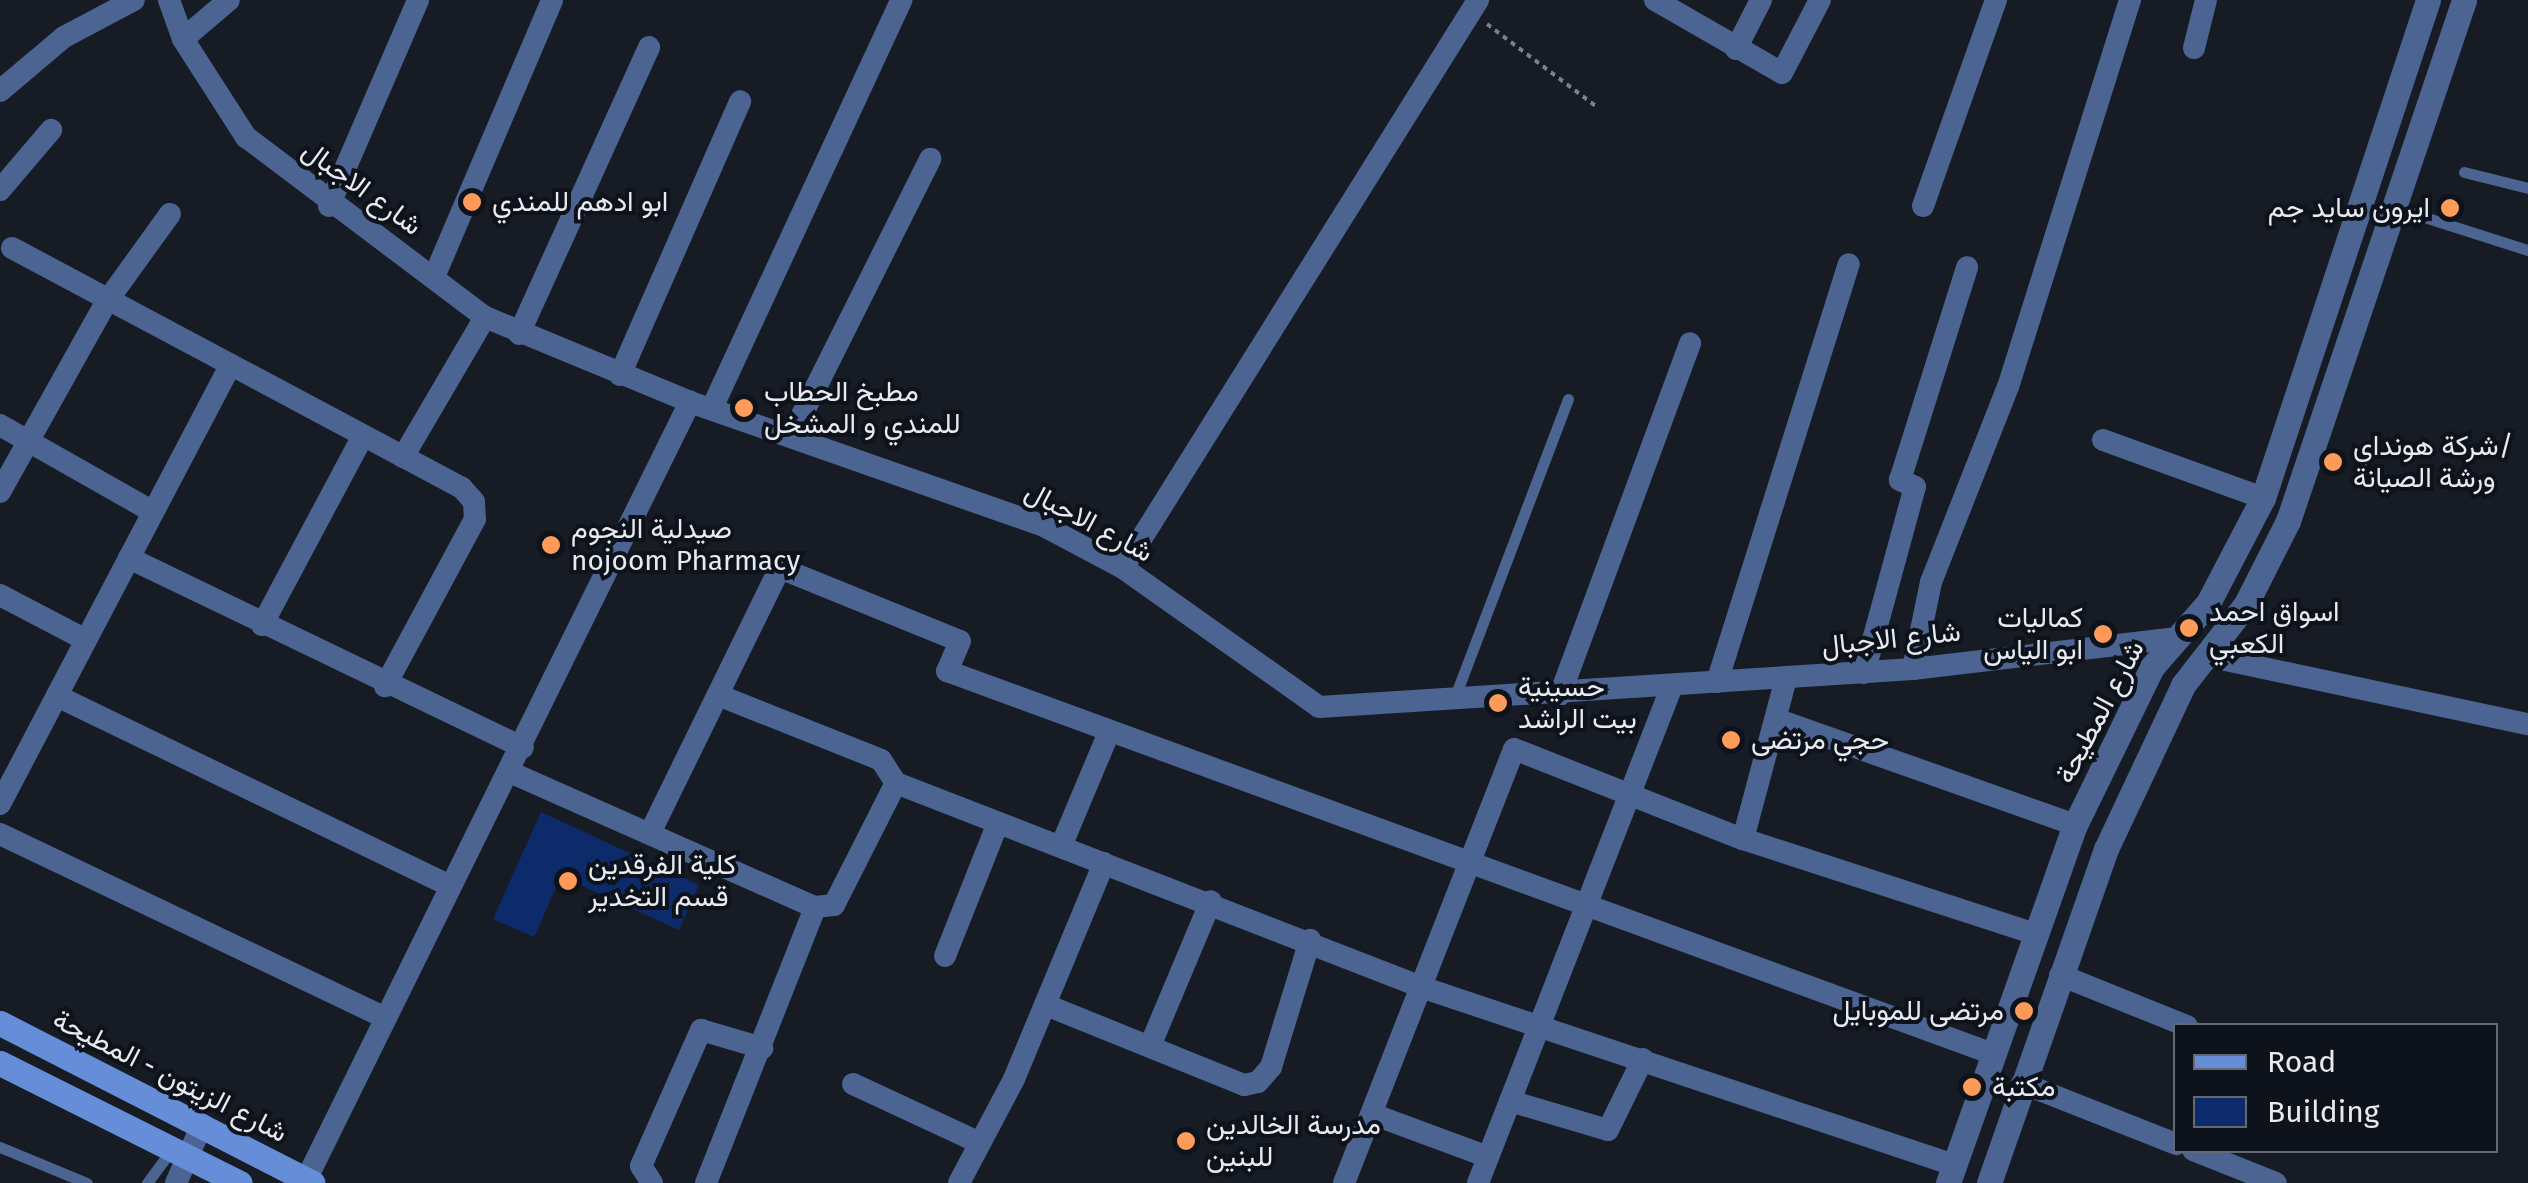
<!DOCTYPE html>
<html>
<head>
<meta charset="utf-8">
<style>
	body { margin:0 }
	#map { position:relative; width:2528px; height:1183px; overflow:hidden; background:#161b24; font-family:"Fira Sans",Vazirmatn,sans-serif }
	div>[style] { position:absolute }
	.building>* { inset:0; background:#0d2b6b }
	.path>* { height:4px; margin-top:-2px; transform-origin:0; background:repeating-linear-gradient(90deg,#7c8088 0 5px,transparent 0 10px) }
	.service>* { height:11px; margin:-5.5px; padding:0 5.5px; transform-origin:5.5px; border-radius:5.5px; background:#4c6492 }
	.minor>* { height:22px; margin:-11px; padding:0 11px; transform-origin:11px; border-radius:11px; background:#4c6492 }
	.tertiary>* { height:25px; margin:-12.5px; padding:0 12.5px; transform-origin:12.5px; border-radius:12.5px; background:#4c6492 }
	.secondary>* { height:25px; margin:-12.5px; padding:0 12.5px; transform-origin:12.5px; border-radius:12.5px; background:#668dd8 }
	.dots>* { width:28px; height:28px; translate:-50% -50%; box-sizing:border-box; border:5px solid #0d121b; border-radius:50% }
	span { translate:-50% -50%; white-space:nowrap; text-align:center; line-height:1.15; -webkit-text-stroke:8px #0d121b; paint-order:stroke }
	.street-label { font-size:28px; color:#e7eaf1 }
	.poi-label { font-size:28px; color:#e7eaf1 }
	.left { translate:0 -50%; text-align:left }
	.right { translate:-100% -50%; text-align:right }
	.legend { position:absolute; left:2173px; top:1023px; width:325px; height:130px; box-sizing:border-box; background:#0d121b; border:2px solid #646871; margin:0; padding:12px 18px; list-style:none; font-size:30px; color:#e7eaf1 }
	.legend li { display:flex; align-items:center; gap:20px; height:50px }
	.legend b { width:50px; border:2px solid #646871 }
</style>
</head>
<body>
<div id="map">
	<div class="building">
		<i style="clip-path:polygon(541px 812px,699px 885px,679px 930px,561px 876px,534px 937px,493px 919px)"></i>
	</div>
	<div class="path">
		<i style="left:1487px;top:24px;width:138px;rotate:37deg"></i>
	</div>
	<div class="service">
		<i style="left:2464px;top:172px;width:66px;rotate:14deg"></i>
		<i style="left:2396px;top:208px;width:139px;rotate:17.7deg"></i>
		<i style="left:1454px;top:699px;width:321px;rotate:-69.2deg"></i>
		<i style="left:0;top:1147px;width:94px;rotate:22.5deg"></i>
		<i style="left:147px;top:1183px;width:42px;rotate:-53.7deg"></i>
	</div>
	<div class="minor">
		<i style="left:169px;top:0;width:41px;rotate:70.3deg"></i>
		<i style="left:183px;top:39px;width:117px;rotate:57.3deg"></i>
		<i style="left:246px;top:137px;width:299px;rotate:37deg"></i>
		<i style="left:485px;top:317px;width:222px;rotate:22.5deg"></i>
		<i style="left:690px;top:402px;width:375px;rotate:19.3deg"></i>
		<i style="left:1044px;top:526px;width:89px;rotate:28deg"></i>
		<i style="left:1123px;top:568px;width:240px;rotate:35.3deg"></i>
		<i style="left:1319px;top:707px;width:595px;rotate:-3.66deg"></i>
		<i style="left:1913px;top:669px;width:264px;rotate:-6.7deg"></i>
		<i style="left:1655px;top:0;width:146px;rotate:29.9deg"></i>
		<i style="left:1782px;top:73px;width:82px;rotate:-62.5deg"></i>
		<i style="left:183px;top:39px;width:60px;rotate:-40.3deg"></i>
		<i style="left:2194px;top:48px;width:49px;rotate:-76deg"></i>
		<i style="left:1736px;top:49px;width:55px;rotate:-63deg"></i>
		<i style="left:0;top:91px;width:84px;rotate:-40.2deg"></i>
		<i style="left:64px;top:37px;width:79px;rotate:-27.9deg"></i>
		<i style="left:0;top:190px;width:79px;rotate:-49.6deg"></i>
		<i style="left:329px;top:206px;width:224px;rotate:-66.6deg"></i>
		<i style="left:1923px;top:206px;width:219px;rotate:-70.5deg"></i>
		<i style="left:12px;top:248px;width:510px;rotate:28.07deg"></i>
		<i style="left:462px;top:488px;width:18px;rotate:49deg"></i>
		<i style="left:474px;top:502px;width:17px;rotate:87deg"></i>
		<i style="left:475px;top:519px;width:190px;rotate:118.3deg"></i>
		<i style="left:434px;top:277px;width:301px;rotate:-66.9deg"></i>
		<i style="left:519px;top:334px;width:315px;rotate:-65.6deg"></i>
		<i style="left:620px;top:375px;width:299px;rotate:-66.3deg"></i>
		<i style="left:712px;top:408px;width:450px;rotate:-65.1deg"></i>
		<i style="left:0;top:425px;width:176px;rotate:29.6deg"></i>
		<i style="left:792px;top:435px;width:309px;rotate:-63.4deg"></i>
		<i style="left:2103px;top:440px;width:170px;rotate:19.9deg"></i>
		<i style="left:403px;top:457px;width:162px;rotate:-59.6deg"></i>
		<i style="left:0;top:492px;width:215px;rotate:-60.8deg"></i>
		<i style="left:105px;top:304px;width:111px;rotate:-54.2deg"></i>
		<i style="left:129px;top:558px;width:437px;rotate:25.7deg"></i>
		<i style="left:1123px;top:568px;width:670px;rotate:-57.99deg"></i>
		<i style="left:0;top:595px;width:97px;rotate:27.6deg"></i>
		<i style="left:262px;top:625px;width:214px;rotate:-61.9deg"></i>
		<i style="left:2207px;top:656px;width:328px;rotate:12deg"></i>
		<i style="left:1913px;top:669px;width:89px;rotate:-78.3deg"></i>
		<i style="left:1931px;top:582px;width:210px;rotate:-68.5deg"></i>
		<i style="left:2008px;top:387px;width:406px;rotate:-72.5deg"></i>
		<i style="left:1864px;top:673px;width:193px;rotate:-74.7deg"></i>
		<i style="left:1915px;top:487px;width:17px;rotate:-155deg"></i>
		<i style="left:1900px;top:480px;width:223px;rotate:-72.5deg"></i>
		<i style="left:1717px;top:682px;width:438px;rotate:-72.5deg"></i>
		<i style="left:718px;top:695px;width:175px;rotate:21.7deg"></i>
		<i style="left:881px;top:760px;width:27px;rotate:57deg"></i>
		<i style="left:896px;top:783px;width:563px;rotate:21.23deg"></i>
		<i style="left:1421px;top:987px;width:562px;rotate:18.47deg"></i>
		<i style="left:1560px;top:695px;width:375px;rotate:-69.7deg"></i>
		<i style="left:57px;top:696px;width:437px;rotate:25.8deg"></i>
		<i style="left:1776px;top:719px;width:317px;rotate:19.5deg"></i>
		<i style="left:512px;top:773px;width:331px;rotate:23.9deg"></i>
		<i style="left:815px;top:907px;width:19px;rotate:-6deg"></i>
		<i style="left:834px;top:905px;width:137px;rotate:-63.1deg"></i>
		<i style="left:0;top:804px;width:496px;rotate:-62.3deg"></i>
		<i style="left:651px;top:831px;width:293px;rotate:-63.9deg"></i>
		<i style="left:780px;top:568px;width:194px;rotate:22.1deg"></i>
		<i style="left:960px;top:641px;width:33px;rotate:113deg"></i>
		<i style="left:947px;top:671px;width:1114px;rotate:20.11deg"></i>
		<i style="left:0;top:834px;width:427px;rotate:25.5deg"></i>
		<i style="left:1743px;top:839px;width:166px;rotate:-75deg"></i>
		<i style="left:1062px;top:844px;width:121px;rotate:-67.2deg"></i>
		<i style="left:945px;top:956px;width:143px;rotate:-68.3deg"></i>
		<i style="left:2060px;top:975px;width:137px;rotate:21.9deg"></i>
		<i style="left:1046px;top:1005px;width:214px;rotate:22deg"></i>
		<i style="left:1244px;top:1085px;width:14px;rotate:-12deg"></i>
		<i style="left:1258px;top:1082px;width:20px;rotate:-49deg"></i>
		<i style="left:1271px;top:1067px;width:133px;rotate:-72.9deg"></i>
		<i style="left:1150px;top:1046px;width:157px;rotate:-67.2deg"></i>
		<i style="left:2022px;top:1083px;width:166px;rotate:21.6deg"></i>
		<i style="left:853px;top:1084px;width:140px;rotate:24.9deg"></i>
		<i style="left:1510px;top:1101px;width:102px;rotate:16.5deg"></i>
		<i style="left:1608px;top:1130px;width:79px;rotate:-63.8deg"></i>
		<i style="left:1372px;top:1114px;width:124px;rotate:20.3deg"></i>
		<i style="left:2193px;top:1150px;width:89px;rotate:21.7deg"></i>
		<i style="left:306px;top:1180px;width:868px;rotate:-63.73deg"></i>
		<i style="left:176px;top:1183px;width:64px;rotate:-65.9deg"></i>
		<i style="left:652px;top:1183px;width:20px;rotate:-123deg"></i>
		<i style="left:641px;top:1166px;width:149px;rotate:-66.2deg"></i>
		<i style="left:701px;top:1030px;width:64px;rotate:16.4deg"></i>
		<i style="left:706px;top:1183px;width:297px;rotate:-68.4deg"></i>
		<i style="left:959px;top:1183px;width:118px;rotate:-62.1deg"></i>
		<i style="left:1014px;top:1079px;width:234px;rotate:-67.4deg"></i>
		<i style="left:1344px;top:1183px;width:466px;rotate:-68.6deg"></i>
		<i style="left:1514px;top:749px;width:246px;rotate:21.5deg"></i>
		<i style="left:1743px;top:839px;width:307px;rotate:18deg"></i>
		<i style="left:1478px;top:1183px;width:534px;rotate:-68.68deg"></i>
	</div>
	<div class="tertiary">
		<i style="left:1948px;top:1183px;width:380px;rotate:-70.5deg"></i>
		<i style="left:2075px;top:825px;width:176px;rotate:-64deg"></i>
		<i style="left:2152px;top:667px;width:85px;rotate:-48.8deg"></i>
		<i style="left:2208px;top:603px;width:119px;rotate:-62.4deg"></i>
		<i style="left:2263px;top:498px;width:525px;rotate:-71.67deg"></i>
		<i style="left:1989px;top:1183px;width:354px;rotate:-70.7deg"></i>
		<i style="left:2106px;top:849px;width:181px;rotate:-64.8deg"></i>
		<i style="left:2183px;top:685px;width:103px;rotate:-52.1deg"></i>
		<i style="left:2246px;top:604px;width:93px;rotate:-63.2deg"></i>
		<i style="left:2288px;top:521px;width:550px;rotate:-71.33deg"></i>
	</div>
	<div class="secondary">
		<i style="left:0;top:1023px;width:351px;rotate:27.1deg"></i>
		<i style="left:0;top:1063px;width:268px;rotate:26.6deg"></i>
	</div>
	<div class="dots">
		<i style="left:472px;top:202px;background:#fe9b59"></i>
		<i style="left:2450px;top:208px;background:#fe9b59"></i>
		<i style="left:744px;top:408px;background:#fe9b59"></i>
		<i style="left:2333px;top:462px;background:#fe9b59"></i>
		<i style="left:551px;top:545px;background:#fe9b59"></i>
		<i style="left:2189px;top:628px;background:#fe9b59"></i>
		<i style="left:2103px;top:634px;background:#fe9b59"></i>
		<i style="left:1498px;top:703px;background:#fe9b59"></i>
		<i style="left:1731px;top:740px;background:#fe9b59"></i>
		<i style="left:568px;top:881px;background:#fe9b59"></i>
		<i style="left:2024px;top:1011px;background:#fe9b59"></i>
		<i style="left:1972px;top:1087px;background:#fe9b59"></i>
		<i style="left:1186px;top:1141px;background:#fe9b59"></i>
	</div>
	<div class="street-label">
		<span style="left:362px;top:188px;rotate:36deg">شارع الاجبال</span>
		<span style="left:1089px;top:522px;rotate:28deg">شارع الاجبال</span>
		<span style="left:1891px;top:639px;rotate:-6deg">شارع الاجبال</span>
		<span style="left:2100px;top:712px;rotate:-62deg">شارع المطيحة</span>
		<span style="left:170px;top:1076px;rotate:27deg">شارع الزيتون - المطيحة</span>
	</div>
	<div class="poi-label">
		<span class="left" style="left:492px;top:202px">ابو ادهم للمندي</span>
		<span class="right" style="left:2430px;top:208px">ايرون سايد جم</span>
		<span class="left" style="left:764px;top:408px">مطبخ الحطاب<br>للمندي و المشخل</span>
		<span class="left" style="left:2353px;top:462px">شركة هونداي/<br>ورشة الصيانة</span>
		<span class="left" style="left:571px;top:545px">صيدلية النجوم<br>nojoom Pharmacy</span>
		<span class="left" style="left:2209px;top:628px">اسواق احمد<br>الكعبي</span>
		<span class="right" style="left:2083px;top:634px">كماليات<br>ابو الياس</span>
		<span class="left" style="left:1518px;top:703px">حسينية<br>بيت الراشد</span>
		<span class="left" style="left:1751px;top:740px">حجي مرتضى</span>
		<span class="left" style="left:588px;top:881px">كلية الفرقدين<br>قسم التخدير</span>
		<span class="right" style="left:2004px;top:1011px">مرتضى للموبايل</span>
		<span class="left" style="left:1992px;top:1087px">مكتبة</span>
		<span class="left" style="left:1206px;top:1141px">مدرسة الخالدين<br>للبنين</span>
	</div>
	<ul class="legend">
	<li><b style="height:12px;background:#668dd8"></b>Road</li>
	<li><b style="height:28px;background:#0d2b6b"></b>Building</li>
	</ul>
</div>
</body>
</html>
